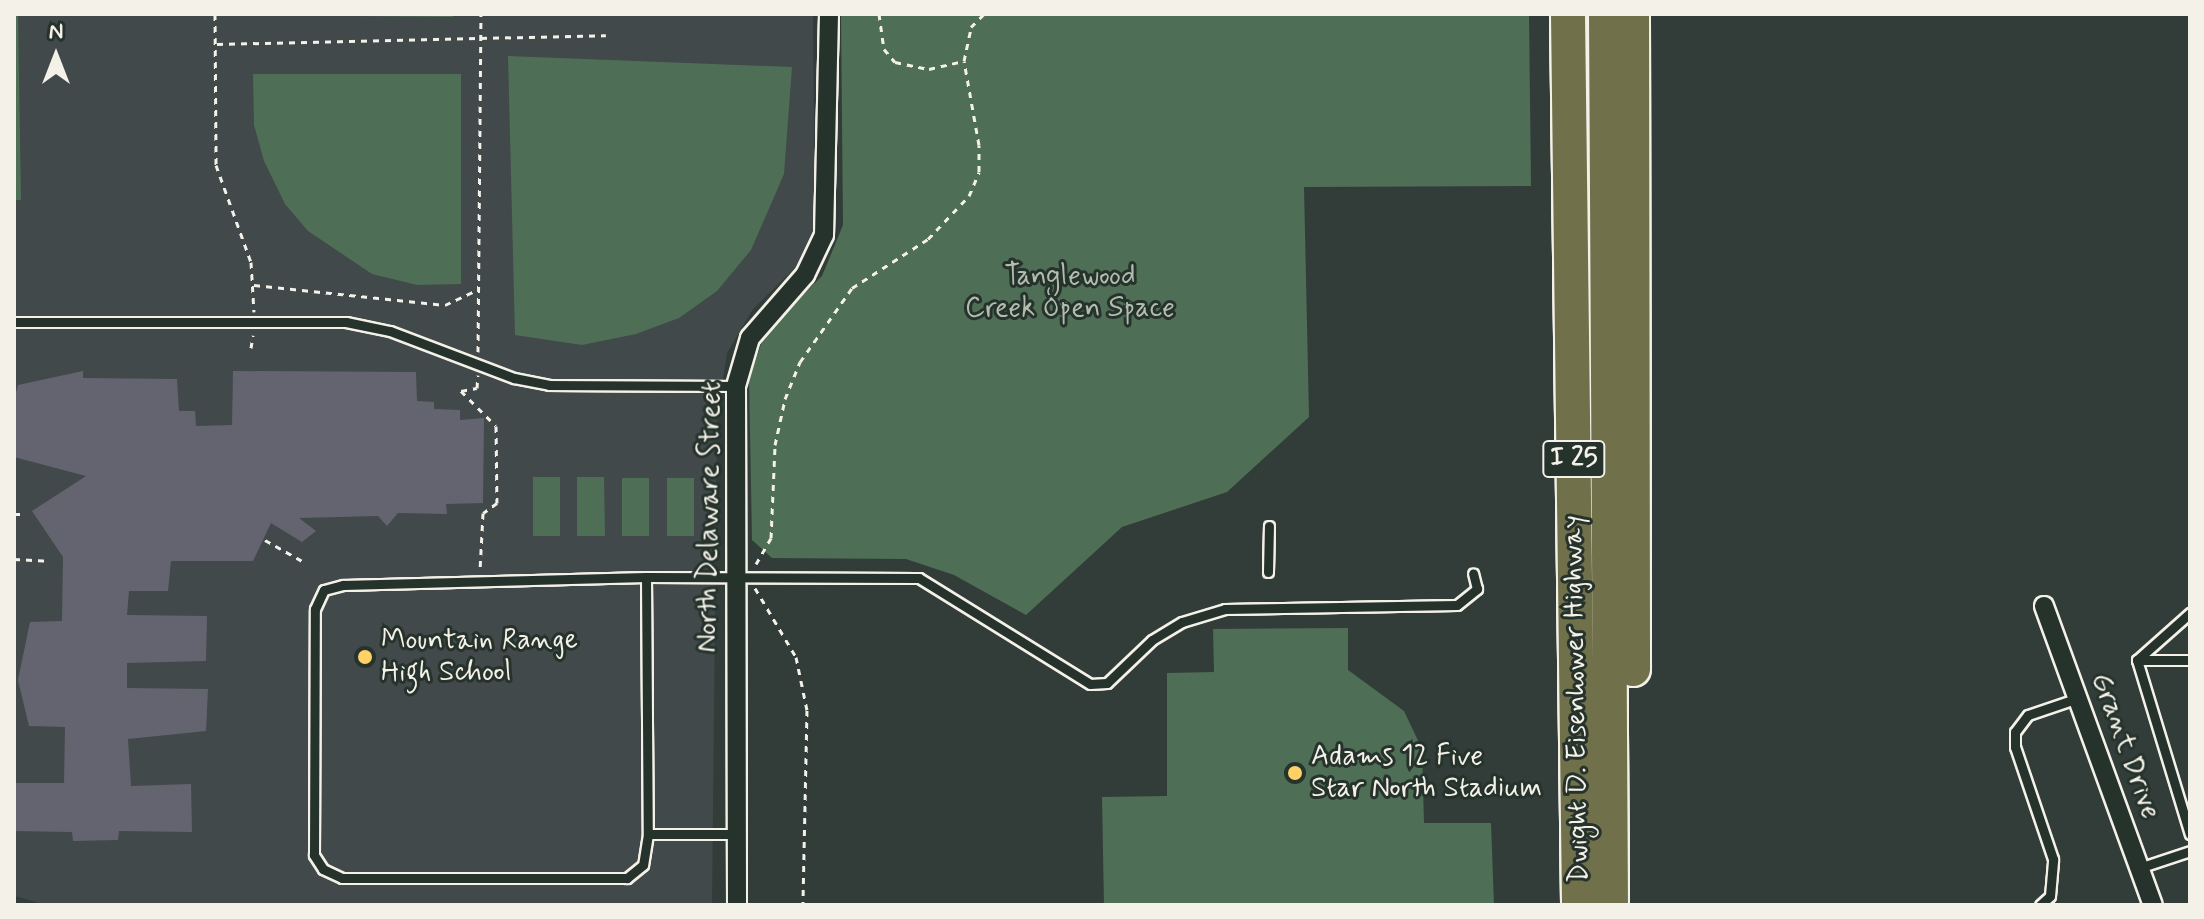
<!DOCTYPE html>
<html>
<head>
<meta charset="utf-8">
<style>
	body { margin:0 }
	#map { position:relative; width:2204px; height:919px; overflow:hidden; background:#323d3a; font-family:Mynerve,sans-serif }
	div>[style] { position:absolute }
	.built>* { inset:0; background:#41494a }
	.green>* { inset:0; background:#4f6e56 }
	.building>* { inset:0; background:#646470 }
	.path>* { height:3px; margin-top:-1.5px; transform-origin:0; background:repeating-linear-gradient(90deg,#f4f1e8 0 6px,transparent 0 12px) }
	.roads { filter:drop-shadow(2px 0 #f4f1e8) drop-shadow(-2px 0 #f4f1e8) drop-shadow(0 2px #f4f1e8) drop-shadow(0 -2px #f4f1e8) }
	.lane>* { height:9px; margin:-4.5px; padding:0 4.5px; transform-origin:4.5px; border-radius:4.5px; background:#26332d }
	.street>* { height:18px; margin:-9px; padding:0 9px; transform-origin:9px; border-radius:9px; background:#26332d }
	.highway>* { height:34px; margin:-17px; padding:0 17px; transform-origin:17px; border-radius:17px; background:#70704a }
	.dots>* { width:22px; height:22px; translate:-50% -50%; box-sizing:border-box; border:4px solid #26332d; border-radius:50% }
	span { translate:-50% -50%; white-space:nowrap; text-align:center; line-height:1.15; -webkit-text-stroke:6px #26332d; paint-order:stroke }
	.shield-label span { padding:2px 6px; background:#26332d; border:2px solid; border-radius:6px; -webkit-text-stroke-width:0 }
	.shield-label { font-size:26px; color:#f4f1e8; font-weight:700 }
	.park-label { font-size:28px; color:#b2bdae }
	.street-label { font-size:28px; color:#f4f1e8 }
	.poi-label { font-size:28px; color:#f4f1e8 }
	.left { translate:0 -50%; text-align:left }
	.frame { position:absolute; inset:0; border:16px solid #f4f1e8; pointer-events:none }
	.north { position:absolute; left:16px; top:16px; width:80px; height:80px; -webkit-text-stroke:6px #26332d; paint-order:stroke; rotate:0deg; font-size:22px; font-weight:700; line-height:32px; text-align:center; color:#f4f1e8 }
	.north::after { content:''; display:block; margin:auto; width:28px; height:36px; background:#f4f1e8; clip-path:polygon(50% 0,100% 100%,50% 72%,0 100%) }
</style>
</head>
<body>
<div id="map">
	<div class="built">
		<i style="clip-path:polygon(14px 14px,813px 14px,815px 225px,797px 266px,753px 309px,727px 353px,717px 418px,712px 905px,48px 905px,14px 896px)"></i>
	</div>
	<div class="green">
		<i style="clip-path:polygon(14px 14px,18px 14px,21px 200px,14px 200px)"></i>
		<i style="clip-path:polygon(452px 14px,453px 17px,251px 15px,251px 14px)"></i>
		<i style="clip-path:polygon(841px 14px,1529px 14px,1531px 186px,1304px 187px,1309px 417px,1227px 492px,1122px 527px,1026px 615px,954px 575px,906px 559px,772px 558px,752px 540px,749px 377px,766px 331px,822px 276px,843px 225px)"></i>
		<i style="clip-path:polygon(508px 56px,792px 67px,784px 174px,751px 250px,717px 291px,679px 318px,636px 334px,582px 345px,515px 335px)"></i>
		<i style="clip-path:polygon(253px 74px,461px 74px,461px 284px,417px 285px,372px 274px,308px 231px,285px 204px,264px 161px,254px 125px)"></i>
		<i style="clip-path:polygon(533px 477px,560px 477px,560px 536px,533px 536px)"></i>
		<i style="clip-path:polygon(577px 477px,604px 477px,605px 536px,577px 536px)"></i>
		<i style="clip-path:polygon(622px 478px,649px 478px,649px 536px,622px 536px)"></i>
		<i style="clip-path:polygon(667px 478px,694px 478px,694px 536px,667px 536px)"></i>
		<i style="clip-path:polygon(1348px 628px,1348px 670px,1404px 711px,1422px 749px,1424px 823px,1491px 823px,1494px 905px,1104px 905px,1102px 797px,1167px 796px,1167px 673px,1214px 672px,1213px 629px)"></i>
	</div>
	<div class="building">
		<i style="clip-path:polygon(83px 371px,83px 378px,177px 379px,179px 411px,195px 411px,196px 426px,232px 425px,233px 371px,416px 372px,417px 401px,434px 402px,434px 409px,460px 410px,460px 420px,484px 418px,483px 503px,446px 504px,447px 514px,398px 513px,387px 526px,378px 516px,299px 518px,316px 531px,302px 542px,271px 523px,253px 561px,171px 561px,168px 591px,129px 591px,127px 615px,207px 616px,206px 661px,127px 663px,127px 688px,208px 689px,206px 731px,128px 739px,131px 786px,191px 784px,192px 832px,119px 831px,118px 840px,73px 841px,72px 832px,14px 831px,14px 783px,64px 783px,65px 727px,29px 726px,18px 680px,30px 622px,62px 621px,63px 557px,32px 511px,86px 476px,14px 457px,14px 400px,18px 385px)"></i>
	</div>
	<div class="path">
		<i style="left:215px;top:14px;width:151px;rotate:89.6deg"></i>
		<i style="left:216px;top:165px;width:103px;rotate:70.2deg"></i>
		<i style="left:251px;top:262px;width:50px;rotate:86.6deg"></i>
		<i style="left:879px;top:14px;width:35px;rotate:82deg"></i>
		<i style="left:884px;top:49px;width:17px;rotate:50deg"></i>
		<i style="left:895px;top:62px;width:35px;rotate:12deg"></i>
		<i style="left:929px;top:69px;width:36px;rotate:-13deg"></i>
		<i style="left:217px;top:44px;width:389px;rotate:-1.3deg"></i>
		<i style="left:254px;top:285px;width:192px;rotate:6deg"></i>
		<i style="left:445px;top:305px;width:35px;rotate:-25deg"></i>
		<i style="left:251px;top:348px;width:13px;rotate:-81deg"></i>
		<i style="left:478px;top:352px;width:338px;rotate:-89.5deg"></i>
		<i style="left:461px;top:391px;width:16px;rotate:-11deg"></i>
		<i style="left:477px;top:388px;width:13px;rotate:-86deg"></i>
		<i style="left:461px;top:391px;width:49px;rotate:45deg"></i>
		<i style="left:496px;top:426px;width:77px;rotate:89.3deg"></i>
		<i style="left:497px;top:503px;width:17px;rotate:144deg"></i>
		<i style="left:483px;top:513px;width:57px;rotate:93deg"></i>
		<i style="left:14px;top:514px;width:7px"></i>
		<i style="left:265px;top:540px;width:45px;rotate:29.4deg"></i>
		<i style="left:14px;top:559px;width:34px;rotate:3deg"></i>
		<i style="left:756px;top:564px;width:30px;rotate:-60deg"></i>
		<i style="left:771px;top:538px;width:93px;rotate:-87.5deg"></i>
		<i style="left:775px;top:445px;width:47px;rotate:-77.7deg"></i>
		<i style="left:785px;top:399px;width:40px;rotate:-68deg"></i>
		<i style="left:800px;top:362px;width:90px;rotate:-54.9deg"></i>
		<i style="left:852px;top:288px;width:90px;rotate:-32.8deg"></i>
		<i style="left:928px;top:239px;width:59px;rotate:-46.4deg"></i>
		<i style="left:969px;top:196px;width:26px;rotate:-67deg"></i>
		<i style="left:979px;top:172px;width:27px;rotate:-90deg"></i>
		<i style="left:979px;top:145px;width:85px;rotate:-100.1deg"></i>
		<i style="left:964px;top:61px;width:35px;rotate:-78deg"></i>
		<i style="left:971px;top:27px;width:18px;rotate:-45deg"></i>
		<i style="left:755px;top:588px;width:80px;rotate:59.3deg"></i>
		<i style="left:796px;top:657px;width:54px;rotate:78.3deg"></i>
		<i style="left:807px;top:710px;width:195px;rotate:91.2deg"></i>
	</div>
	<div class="roads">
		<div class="lane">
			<i style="left:14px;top:322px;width:332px"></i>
			<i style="left:346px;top:322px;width:45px;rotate:11.6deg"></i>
			<i style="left:390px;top:331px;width:133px;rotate:20.8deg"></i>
			<i style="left:514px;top:378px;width:36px;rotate:11deg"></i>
			<i style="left:549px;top:385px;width:187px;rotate:0.3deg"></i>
			<i style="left:1268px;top:572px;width:46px;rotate:-88.8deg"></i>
			<i style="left:646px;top:577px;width:257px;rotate:89.6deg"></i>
			<i style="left:648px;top:834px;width:31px;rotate:99deg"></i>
			<i style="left:643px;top:865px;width:21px;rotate:141deg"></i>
			<i style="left:627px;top:878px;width:285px;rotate:180deg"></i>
			<i style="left:342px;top:878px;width:21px;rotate:-155deg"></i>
			<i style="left:323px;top:869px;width:17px;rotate:-123deg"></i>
			<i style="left:314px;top:855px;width:246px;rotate:-89.8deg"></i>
			<i style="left:315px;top:609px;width:21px;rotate:-65deg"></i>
			<i style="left:324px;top:590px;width:20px;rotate:-15deg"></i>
			<i style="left:343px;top:585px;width:303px;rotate:-1.5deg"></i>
			<i style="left:646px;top:577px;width:273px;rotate:0.2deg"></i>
			<i style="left:919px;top:578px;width:201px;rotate:31.8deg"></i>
			<i style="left:1090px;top:684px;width:17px;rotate:-3deg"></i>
			<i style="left:1107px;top:683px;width:62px;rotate:-43.7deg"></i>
			<i style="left:1152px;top:640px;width:35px;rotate:-31deg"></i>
			<i style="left:1182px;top:622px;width:45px;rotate:-16.8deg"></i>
			<i style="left:1225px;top:609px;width:232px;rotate:-1deg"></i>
			<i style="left:1457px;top:605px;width:26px;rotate:-39deg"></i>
			<i style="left:1477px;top:589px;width:16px;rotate:-104deg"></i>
			<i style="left:2137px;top:660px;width:182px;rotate:73.1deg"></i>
			<i style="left:2137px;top:660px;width:71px;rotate:-41.6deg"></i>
			<i style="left:2137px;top:660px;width:53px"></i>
			<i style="left:648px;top:834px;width:89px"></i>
			<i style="left:2139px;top:868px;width:54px;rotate:-18.4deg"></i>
			<i style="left:2040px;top:905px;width:13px;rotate:-42deg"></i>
			<i style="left:2050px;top:896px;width:37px;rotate:-85deg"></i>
			<i style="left:2053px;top:859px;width:118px;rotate:-108.7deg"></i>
			<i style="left:2015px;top:747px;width:15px;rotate:-90deg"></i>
			<i style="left:2015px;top:732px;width:21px;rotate:-53deg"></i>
			<i style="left:2028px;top:715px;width:53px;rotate:-18.8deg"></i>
		</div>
		<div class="street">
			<i style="left:2044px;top:606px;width:318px;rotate:70deg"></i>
			<i style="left:737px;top:905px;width:519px;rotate:-90.11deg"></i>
			<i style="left:736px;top:386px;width:50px;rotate:-73.7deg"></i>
			<i style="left:750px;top:338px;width:84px;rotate:-48.9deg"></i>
			<i style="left:805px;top:275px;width:44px;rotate:-64.6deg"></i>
			<i style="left:824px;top:235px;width:221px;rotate:-88.7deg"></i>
		</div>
		<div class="highway">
			<i style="left:1568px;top:14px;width:891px;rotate:89.29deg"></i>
			<i style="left:1606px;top:14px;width:891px;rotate:89.68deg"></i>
			<i style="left:1632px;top:14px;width:655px;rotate:89.91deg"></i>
		</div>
	</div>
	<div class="dots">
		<i style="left:365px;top:657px;background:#ffd166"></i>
		<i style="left:1295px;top:773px;background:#ffd166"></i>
	</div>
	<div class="shield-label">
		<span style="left:1574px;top:459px">I 25</span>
	</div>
	<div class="park-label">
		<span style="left:1070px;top:293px">Tanglewood<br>Creek Open Space</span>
	</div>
	<div class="street-label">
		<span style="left:710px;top:517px;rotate:-89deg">North Delaware Street</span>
		<span style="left:1577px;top:699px;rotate:-91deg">Dwight D. Eisenhower Highway</span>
		<span style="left:2125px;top:746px;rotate:70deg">Grant Drive</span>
	</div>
	<div class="poi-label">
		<span class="left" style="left:381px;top:657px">Mountain Range<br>High School</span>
		<span class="left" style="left:1311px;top:773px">Adams 12 Five<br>Star North Stadium</span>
	</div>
	<div class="frame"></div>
	<div class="north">N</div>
</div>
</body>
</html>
